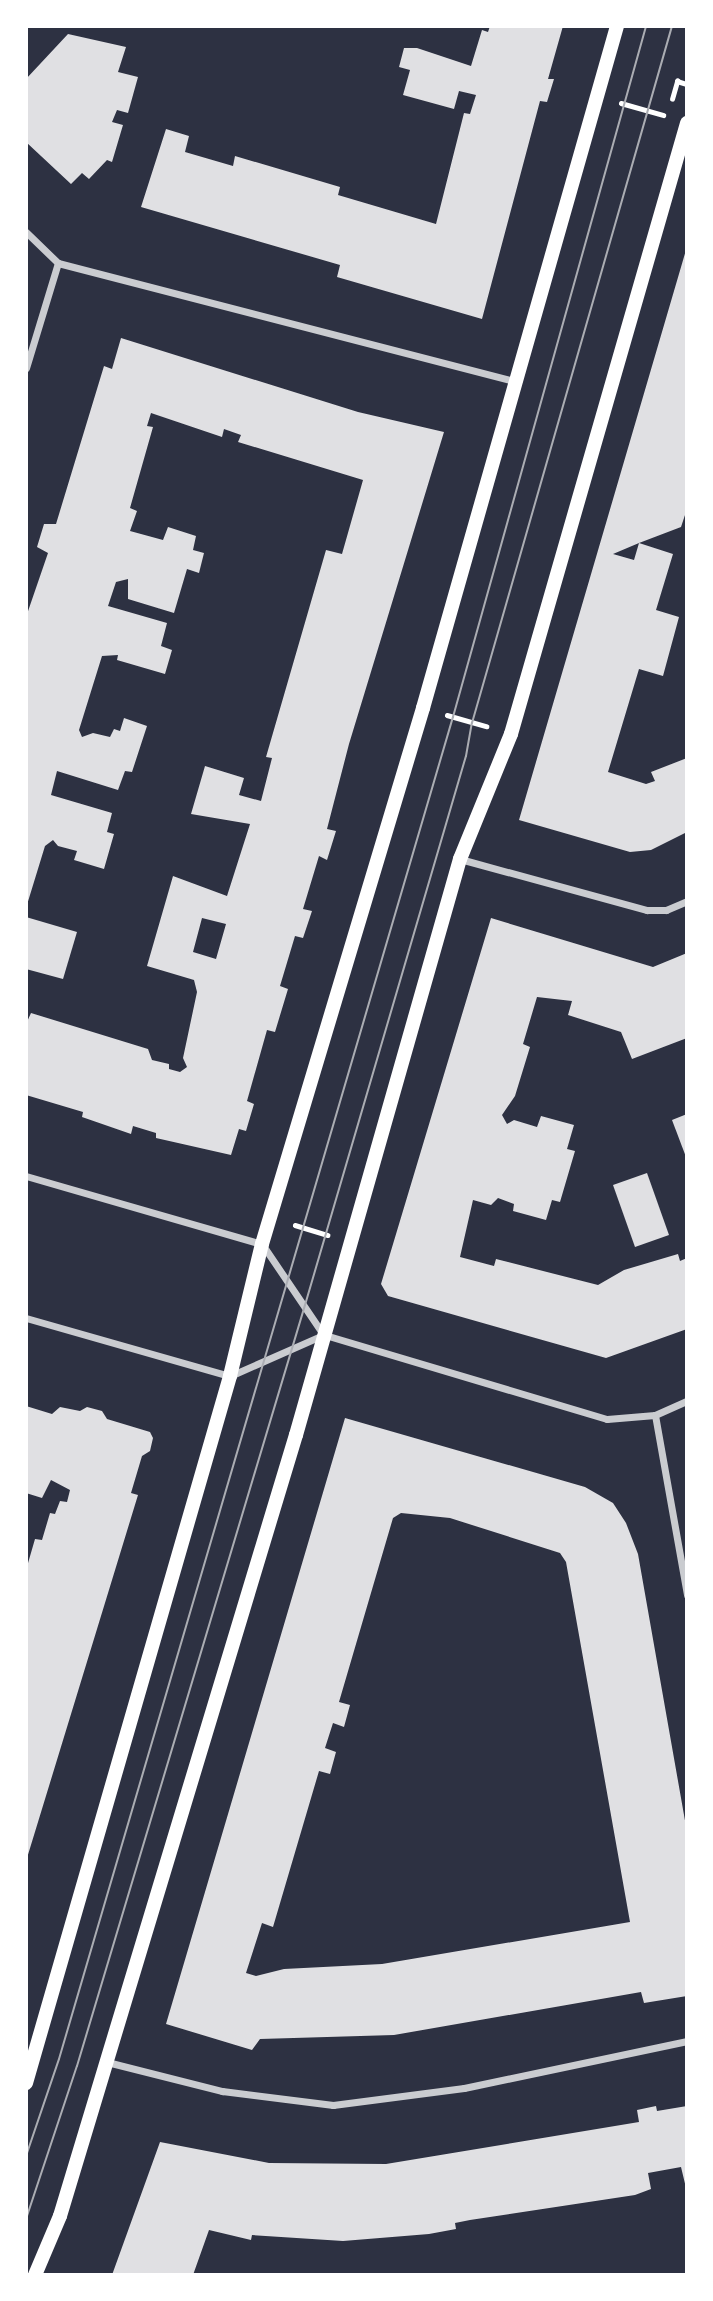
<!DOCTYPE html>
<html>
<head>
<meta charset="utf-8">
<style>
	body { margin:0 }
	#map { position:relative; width:713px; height:2301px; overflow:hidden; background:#2d3142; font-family:"Noto Sans",sans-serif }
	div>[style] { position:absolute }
	.building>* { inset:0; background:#e0e0e3 }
	.path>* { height:4.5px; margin:-2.25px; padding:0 2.25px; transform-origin:2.25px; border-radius:2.25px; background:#fff }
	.minor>* { height:7px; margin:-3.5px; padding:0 3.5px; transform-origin:3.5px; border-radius:3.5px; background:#caccd0 }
	.secondary>* { height:14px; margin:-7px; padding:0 7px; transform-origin:7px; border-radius:7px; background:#fff }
	.tram>* { height:2px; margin:-1px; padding:0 1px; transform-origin:1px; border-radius:1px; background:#abadb3 }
	span { translate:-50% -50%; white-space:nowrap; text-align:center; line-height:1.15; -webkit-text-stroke:5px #fff; paint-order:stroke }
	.frame { position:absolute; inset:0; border:28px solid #fff; pointer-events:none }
</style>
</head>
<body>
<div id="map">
	<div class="building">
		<i style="clip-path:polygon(490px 26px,563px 26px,548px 79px,554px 79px,547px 102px,540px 101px,482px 319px,337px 277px,340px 265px,141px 207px,166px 129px,189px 136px,185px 152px,233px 166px,235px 156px,340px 187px,338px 195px,436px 224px,464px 113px,470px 114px,476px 95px,459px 91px,454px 109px,403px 95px,410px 70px,399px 67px,404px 48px,417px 48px,471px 66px,482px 30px,488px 32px)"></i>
		<i style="clip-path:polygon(68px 34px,126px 47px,118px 72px,138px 77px,128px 113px,117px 110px,112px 122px,123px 125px,112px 162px,107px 160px,89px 179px,82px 173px,71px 184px,26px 142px,26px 79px)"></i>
		<i style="clip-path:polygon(evenodd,686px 250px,687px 509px,681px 527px,639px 543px,673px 554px,656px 610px,679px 617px,663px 676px,639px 669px,608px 772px,646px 784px,655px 781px,651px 772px,687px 758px,687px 832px,651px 850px,630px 852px,519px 820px,686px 250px,639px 543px,634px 560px,613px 554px,639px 543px)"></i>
		<i style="clip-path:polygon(evenodd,121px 338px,358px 412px,444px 432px,349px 744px,327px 829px,336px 831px,327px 860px,319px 856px,303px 909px,312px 911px,303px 938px,295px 936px,280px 986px,288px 989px,275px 1032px,267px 1030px,247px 1101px,254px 1104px,246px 1131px,239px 1129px,231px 1155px,156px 1138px,156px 1133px,133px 1126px,131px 1134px,82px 1117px,83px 1112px,26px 1095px,26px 1024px,31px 1013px,148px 1049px,152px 1060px,169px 1064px,169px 1069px,180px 1072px,187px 1067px,183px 1058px,197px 992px,194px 980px,147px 966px,173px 876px,227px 896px,250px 824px,191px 814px,205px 766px,244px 778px,239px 795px,261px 801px,272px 758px,266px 757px,326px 550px,342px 554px,363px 480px,238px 442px,241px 435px,224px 429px,222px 437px,151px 413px,147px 426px,153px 427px,130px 508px,137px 511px,130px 531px,163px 540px,168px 527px,196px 536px,193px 550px,204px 553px,199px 573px,187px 569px,174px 613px,128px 599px,128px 579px,116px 582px,108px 606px,167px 623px,161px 646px,172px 650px,165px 674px,117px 660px,118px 655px,102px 656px,79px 730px,82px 737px,93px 733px,110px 737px,114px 729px,120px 731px,124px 718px,147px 726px,132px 772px,125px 771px,118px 790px,57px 771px,51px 795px,112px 813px,107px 832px,114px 834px,104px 869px,74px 860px,77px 851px,58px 846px,53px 840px,45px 846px,26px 908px,26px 617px,48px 553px,37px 547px,44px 524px,56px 524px,104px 366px,112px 369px,121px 338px,202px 918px,226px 924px,216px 959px,193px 952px,202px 918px)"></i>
		<i style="clip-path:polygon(26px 917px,77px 932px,63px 979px,26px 969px)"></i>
		<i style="clip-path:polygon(491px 918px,653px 967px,687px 953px,687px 1038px,632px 1059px,621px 1032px,568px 1015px,572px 1001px,537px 997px,523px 1044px,530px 1047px,515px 1096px,502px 1115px,507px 1124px,514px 1120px,537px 1127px,541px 1116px,574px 1125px,567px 1149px,575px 1151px,560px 1202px,552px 1200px,546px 1220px,513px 1211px,514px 1204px,498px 1198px,491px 1205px,473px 1200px,460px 1257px,494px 1266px,496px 1259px,598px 1285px,624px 1270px,678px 1254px,680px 1261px,687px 1258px,687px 1329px,606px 1358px,388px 1296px,381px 1284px)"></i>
		<i style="clip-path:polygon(687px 1114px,687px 1157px,686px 1157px,672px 1120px)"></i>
		<i style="clip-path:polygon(647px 1173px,669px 1235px,635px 1247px,613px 1185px)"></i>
		<i style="clip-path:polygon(26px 1406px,52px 1414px,60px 1407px,80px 1411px,87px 1407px,102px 1411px,107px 1419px,150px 1432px,153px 1438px,150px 1451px,142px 1456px,131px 1493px,138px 1495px,27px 1858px,26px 1570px,35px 1539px,42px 1540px,50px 1513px,55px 1514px,60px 1501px,67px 1502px,70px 1490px,51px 1480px,42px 1498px,26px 1493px)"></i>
		<i style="clip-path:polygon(evenodd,345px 1418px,585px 1487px,613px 1503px,626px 1523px,638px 1554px,687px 1832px,687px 1996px,644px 2003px,641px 1992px,394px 2035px,260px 2039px,252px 2050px,166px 2024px,345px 1418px,401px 1513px,450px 1518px,560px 1553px,566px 1562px,630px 1922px,382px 1964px,284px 1969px,256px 1976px,246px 1973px,262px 1923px,273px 1927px,319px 1771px,330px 1774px,336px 1752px,325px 1748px,333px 1723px,344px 1727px,350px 1705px,339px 1702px,393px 1518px,401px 1513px)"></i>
		<i style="clip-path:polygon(656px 2106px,657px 2111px,687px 2106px,687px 2192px,681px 2167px,648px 2173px,651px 2189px,635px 2195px,470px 2220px,455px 2223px,456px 2229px,429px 2234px,343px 2241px,252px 2235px,251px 2240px,209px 2230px,193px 2275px,112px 2275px,160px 2142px,269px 2163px,386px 2164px,639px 2122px,637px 2110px)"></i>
	</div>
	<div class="path">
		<i style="left:672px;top:99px;width:19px;rotate:-74deg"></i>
		<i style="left:677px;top:81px;width:10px;rotate:17deg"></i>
		<i style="left:621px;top:103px;width:44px;rotate:15.9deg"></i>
		<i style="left:447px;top:715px;width:41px;rotate:15.8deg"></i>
		<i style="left:295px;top:1225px;width:34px;rotate:17deg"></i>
	</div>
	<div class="minor">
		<i style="left:26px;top:232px;width:45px;rotate:44.1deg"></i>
		<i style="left:58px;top:263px;width:472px;rotate:14.5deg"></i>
		<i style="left:26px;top:368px;width:110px;rotate:-73.1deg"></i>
		<i style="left:460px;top:859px;width:194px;rotate:15.3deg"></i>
		<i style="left:647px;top:910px;width:19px"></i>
		<i style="left:666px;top:910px;width:23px;rotate:-23deg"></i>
		<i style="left:26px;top:1176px;width:246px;rotate:16.1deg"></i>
		<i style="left:262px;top:1244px;width:109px;rotate:55.9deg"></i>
		<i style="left:26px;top:1318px;width:212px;rotate:15.9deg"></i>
		<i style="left:230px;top:1376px;width:102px;rotate:-23.8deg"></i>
		<i style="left:325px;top:1335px;width:294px;rotate:16.6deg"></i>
		<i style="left:607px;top:1419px;width:48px;rotate:-4.8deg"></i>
		<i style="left:655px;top:1415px;width:35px;rotate:-24deg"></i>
		<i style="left:655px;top:1415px;width:183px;rotate:79.9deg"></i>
		<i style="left:107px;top:2062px;width:119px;rotate:14.2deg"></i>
		<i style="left:222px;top:2091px;width:112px;rotate:7.2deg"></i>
		<i style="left:333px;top:2105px;width:132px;rotate:-7.4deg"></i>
		<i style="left:464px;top:2088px;width:228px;rotate:-11.9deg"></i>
	</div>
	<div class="secondary">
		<i style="left:26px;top:2083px;width:736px;rotate:-73.9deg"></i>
		<i style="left:230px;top:1376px;width:136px;rotate:-76.4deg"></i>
		<i style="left:262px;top:1244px;width:560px;rotate:-73.28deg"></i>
		<i style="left:423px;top:708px;width:709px;rotate:-74.12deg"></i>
		<i style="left:35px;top:2275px;width:64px;rotate:-67deg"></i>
		<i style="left:60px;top:2216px;width:816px;rotate:-73.19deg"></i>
		<i style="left:296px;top:1435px;width:599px;rotate:-74.11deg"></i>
		<i style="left:460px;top:859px;width:135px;rotate:-67.8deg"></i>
		<i style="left:511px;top:734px;width:636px;rotate:-73.93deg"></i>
	</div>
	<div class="tram">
		<i style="left:26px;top:2156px;width:102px;rotate:-71.2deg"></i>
		<i style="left:59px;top:2059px;width:1399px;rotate:-73.64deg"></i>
		<i style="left:453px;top:717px;width:717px;rotate:-74.39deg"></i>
		<i style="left:26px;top:2219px;width:161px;rotate:-71.6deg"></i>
		<i style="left:77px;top:2066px;width:794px;rotate:-73.32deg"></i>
		<i style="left:305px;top:1305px;width:572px;rotate:-73.66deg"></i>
		<i style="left:466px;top:756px;width:34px;rotate:-80deg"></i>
		<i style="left:472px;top:723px;width:725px;rotate:-73.99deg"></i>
	</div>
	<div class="frame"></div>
</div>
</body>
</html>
